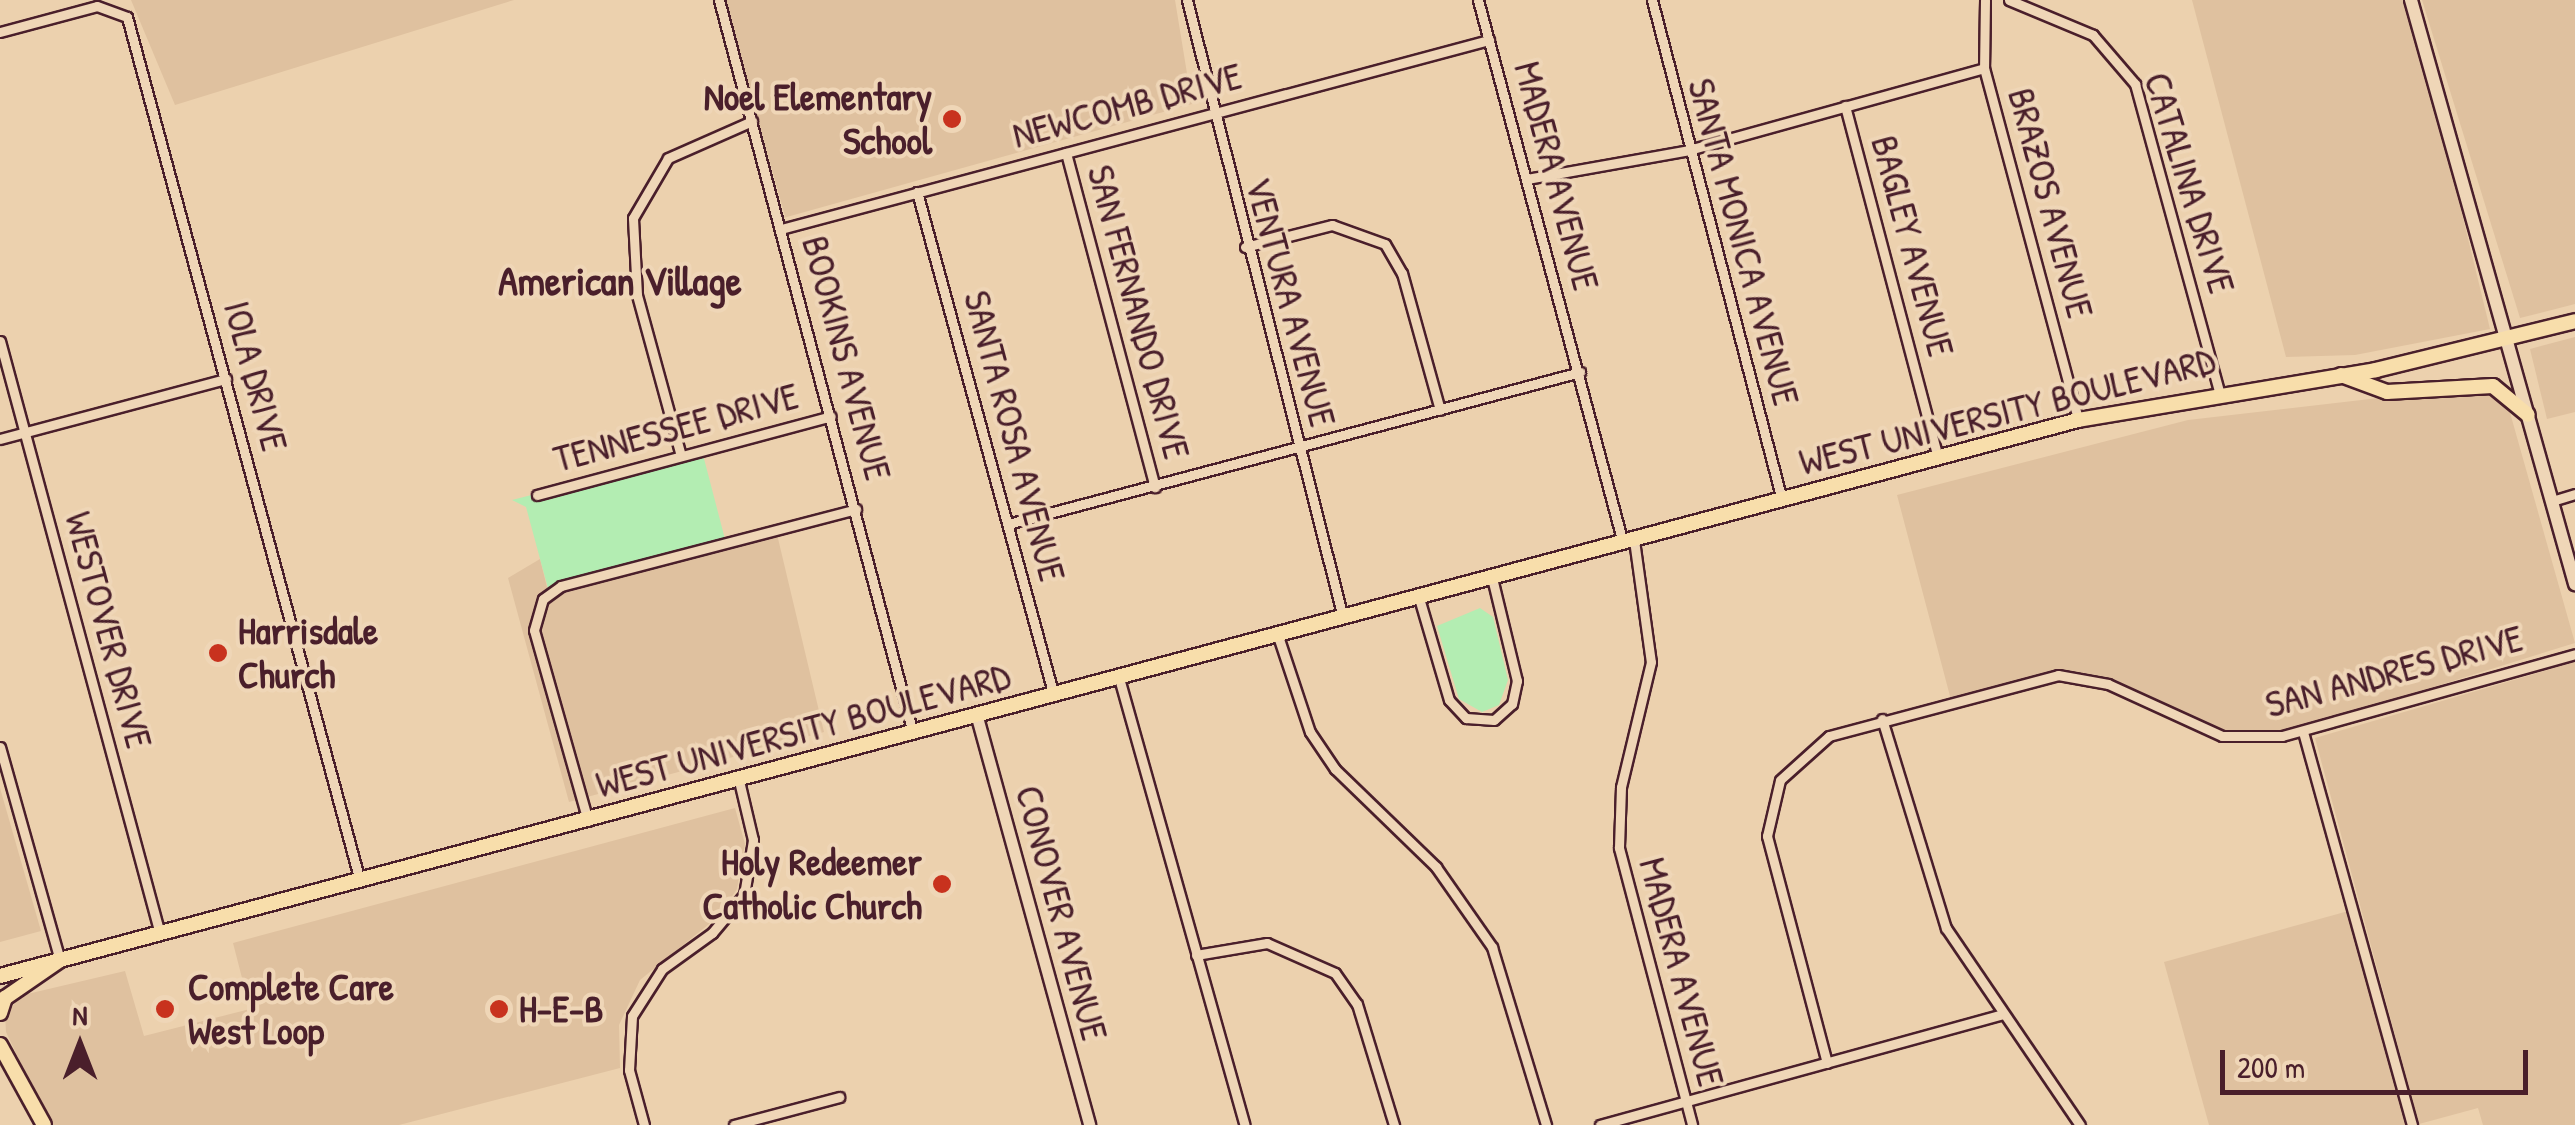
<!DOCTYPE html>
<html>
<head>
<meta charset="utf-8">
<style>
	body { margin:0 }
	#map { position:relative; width:2575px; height:1125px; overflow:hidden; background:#ecd1ae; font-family:"Patrick Hand",sans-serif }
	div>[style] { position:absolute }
	.built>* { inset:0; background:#dfc19f }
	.green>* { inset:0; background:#b3edb2 }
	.roads { filter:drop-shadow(2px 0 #4a1f2b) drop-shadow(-2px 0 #4a1f2b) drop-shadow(0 2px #4a1f2b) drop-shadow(0 -2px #4a1f2b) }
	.minor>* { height:9px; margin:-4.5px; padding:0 4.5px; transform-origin:4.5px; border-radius:4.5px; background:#efd6b7 }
	.tertiary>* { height:11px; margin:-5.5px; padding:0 5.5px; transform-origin:5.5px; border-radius:5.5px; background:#efd6b7 }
	.secondary>* { height:12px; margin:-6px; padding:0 6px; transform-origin:6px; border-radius:6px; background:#efd6b7 }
	.primary>* { height:14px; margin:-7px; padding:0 7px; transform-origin:7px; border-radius:7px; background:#f8deab }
	.trunk>* { height:14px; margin:-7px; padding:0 7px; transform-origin:7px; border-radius:7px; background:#f8deab }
	.dots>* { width:28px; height:28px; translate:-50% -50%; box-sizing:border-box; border:5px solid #efd6b7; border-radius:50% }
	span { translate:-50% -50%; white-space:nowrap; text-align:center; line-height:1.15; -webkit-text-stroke:8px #efd6b7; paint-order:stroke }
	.poi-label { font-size:38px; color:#4a1f2b; font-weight:700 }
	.right { translate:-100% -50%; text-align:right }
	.left { translate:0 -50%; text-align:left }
	.street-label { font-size:38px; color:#4a1f2b }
	.neighbourhood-label { font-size:40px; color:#4a1f2b; font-weight:700 }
	.north { position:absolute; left:30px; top:995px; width:100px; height:100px; -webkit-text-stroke:8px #efd6b7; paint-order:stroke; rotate:0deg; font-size:28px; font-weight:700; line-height:40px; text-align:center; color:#4a1f2b }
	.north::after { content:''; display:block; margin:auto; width:35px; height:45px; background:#4a1f2b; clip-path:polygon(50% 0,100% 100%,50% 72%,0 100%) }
	.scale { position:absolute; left:2220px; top:1050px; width:308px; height:45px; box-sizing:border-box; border:5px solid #4a1f2b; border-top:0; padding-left:12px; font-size:30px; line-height:35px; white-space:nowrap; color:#4a1f2b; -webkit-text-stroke:8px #efd6b7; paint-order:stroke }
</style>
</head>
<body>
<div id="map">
	<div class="built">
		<i style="clip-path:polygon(131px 0,514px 0,175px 105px)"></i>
		<i style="clip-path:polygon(724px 0,1175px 0,1192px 104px,776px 220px,785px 216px)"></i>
		<i style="clip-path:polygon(2192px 0,2410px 0,2490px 329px,2355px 355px,2286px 357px)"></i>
		<i style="clip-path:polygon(2422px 0,2575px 0,2575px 304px,2520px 318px)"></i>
		<i style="clip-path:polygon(2575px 337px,2575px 412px,2547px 419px,2530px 349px)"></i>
		<i style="clip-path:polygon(2465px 388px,2491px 391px,2509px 409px,2575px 643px,2269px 738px,2203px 731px,2101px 681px,2048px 676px,1951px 700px,1897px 495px,2188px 420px)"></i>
		<i style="clip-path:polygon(776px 530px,824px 732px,569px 802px,508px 578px,540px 559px,548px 591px)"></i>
		<i style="clip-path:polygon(2575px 662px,2575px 1125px,2483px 1125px,2478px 1108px,2419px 1124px,2315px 738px)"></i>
		<i style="clip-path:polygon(0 788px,41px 931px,0 942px)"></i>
		<i style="clip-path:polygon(735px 808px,745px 844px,737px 889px,719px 916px,640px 980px,619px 1025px,620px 1068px,399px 1125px,50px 1125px,6px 1032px,5px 1014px,23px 995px,125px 971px,144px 1036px,250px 1009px,233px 943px)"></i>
		<i style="clip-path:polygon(2352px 910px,2411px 1125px,2209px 1125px,2164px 962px)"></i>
	</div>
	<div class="green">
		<i style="clip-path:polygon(702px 451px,726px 543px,549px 592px,526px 507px,512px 500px)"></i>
		<i style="clip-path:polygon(1480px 608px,1493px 617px,1508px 680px,1499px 705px,1482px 712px,1459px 699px,1437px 626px)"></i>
	</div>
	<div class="roads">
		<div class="minor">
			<i style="left:719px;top:0;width:758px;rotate:75.18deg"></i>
			<i style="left:1187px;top:0;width:637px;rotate:75.83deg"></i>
			<i style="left:1478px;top:0;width:562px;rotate:75.05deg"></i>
			<i style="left:1652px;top:0;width:517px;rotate:75.43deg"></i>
			<i style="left:1985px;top:0;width:68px;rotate:90.8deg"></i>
			<i style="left:1984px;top:68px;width:364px;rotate:75deg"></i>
			<i style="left:2009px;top:0;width:91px;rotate:22.6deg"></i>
			<i style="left:2093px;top:35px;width:65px;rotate:49.4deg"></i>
			<i style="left:2135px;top:84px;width:318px;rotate:74.7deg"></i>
			<i style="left:0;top:32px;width:100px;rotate:-15deg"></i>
			<i style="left:97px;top:6px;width:32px;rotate:20deg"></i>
			<i style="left:127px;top:17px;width:895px;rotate:74.91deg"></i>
			<i style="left:1845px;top:106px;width:364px;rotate:75.2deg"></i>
			<i style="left:1066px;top:153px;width:346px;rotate:75.1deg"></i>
			<i style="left:1527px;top:179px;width:165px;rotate:-10.1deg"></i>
			<i style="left:1689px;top:150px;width:306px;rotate:-15.5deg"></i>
			<i style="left:917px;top:192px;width:522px;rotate:74.79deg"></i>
			<i style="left:781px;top:229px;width:733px;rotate:-14.95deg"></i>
			<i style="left:1245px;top:247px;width:90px;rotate:-14.2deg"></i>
			<i style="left:1332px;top:225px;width:56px;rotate:19.7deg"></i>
			<i style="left:1385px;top:244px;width:34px;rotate:60deg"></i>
			<i style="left:1402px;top:273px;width:142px;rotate:74.5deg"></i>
			<i style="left:0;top:341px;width:614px;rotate:74.9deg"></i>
			<i style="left:0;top:439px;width:234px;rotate:-14.9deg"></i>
			<i style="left:681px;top:456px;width:167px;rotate:-105.3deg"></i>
			<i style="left:637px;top:295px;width:77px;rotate:-93deg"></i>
			<i style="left:633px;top:218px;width:69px;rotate:-59.7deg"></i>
			<i style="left:668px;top:158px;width:92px;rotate:-23.8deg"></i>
			<i style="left:537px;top:495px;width:304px;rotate:-15deg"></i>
			<i style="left:2552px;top:501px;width:24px;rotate:-17deg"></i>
			<i style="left:1008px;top:524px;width:592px;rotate:-14.88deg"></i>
			<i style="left:1634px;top:540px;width:123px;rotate:82.1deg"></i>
			<i style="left:1651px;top:662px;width:129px;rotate:103.5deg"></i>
			<i style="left:1621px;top:787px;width:61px;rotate:91.9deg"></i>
			<i style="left:1619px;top:848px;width:286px;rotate:75.2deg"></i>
			<i style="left:1419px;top:598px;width:106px;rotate:73.6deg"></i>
			<i style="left:1449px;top:700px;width:25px;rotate:47deg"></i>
			<i style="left:1466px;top:718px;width:28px;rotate:4deg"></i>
			<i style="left:1494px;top:720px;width:24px;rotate:-42deg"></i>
			<i style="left:1512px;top:704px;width:24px;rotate:-78deg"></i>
			<i style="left:1517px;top:681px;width:106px;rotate:-103.6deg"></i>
			<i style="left:1278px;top:636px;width:101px;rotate:71.6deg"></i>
			<i style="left:1310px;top:732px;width:45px;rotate:56deg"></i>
			<i style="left:1335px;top:769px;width:141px;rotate:44.1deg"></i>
			<i style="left:1436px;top:867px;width:98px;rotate:55deg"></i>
			<i style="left:1492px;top:947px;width:186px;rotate:73.1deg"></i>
			<i style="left:1119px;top:678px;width:464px;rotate:74.3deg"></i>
			<i style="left:1882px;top:719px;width:219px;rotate:73deg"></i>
			<i style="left:1946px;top:928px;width:238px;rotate:55.8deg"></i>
			<i style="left:2303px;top:732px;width:408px;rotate:74.5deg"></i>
			<i style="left:0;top:747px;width:221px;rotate:74.3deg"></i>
			<i style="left:588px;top:821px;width:198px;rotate:-105.8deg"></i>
			<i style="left:534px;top:630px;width:32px;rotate:-74deg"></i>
			<i style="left:543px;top:599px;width:22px;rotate:-36deg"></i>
			<i style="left:561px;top:586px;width:305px;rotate:-14.6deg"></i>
			<i style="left:1196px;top:955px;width:72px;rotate:-9.6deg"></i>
			<i style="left:1267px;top:943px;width:74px;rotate:23.8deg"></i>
			<i style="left:1335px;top:973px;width:38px;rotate:55deg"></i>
			<i style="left:1357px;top:1004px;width:127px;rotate:73deg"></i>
			<i style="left:1827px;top:1063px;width:235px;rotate:-104.8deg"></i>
			<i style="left:1767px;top:836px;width:57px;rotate:-76.9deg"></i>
			<i style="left:1780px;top:780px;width:66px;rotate:-41.9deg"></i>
			<i style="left:1829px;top:736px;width:237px;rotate:-14.9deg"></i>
			<i style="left:2058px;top:675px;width:51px;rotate:10.2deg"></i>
			<i style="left:2108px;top:684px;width:125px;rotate:24.5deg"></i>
			<i style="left:2222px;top:736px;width:60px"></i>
			<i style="left:2282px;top:736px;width:304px;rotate:-15.6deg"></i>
			<i style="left:644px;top:1125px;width:57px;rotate:-105.3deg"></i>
			<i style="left:629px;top:1070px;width:54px;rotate:-86.8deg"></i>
			<i style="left:632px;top:1016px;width:56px;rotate:-57.4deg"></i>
			<i style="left:662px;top:969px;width:62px;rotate:-35.8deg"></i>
			<i style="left:712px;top:933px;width:50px;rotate:-49.9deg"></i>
			<i style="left:744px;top:895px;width:56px;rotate:-80.7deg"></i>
			<i style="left:753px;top:840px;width:61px;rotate:-103.3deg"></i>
			<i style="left:734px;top:1125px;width:109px;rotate:-14.9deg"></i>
			<i style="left:1600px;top:1125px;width:417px;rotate:-15.4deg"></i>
		</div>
		<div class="tertiary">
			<i style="left:977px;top:717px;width:423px;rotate:74.6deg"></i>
		</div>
		<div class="secondary">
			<i style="left:2411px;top:0;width:607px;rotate:74.31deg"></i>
		</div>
		<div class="primary">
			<i style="left:2341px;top:375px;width:49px;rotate:20.3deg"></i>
			<i style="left:2387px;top:392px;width:106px;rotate:-3.2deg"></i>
			<i style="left:2493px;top:386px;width:45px;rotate:39.6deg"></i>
			<i style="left:0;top:976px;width:2151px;rotate:-14.98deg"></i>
			<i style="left:2078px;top:420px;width:302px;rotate:-9.5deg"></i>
			<i style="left:2376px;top:370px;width:205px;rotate:-13.8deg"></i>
		</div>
		<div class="trunk">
			<i style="left:0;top:1013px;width:16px;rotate:-72deg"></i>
			<i style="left:5px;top:998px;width:67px;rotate:-34.6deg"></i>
			<i style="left:0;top:1045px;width:91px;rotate:61.2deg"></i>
		</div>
	</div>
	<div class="dots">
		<i style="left:952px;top:119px;background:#c8321e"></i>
		<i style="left:218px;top:653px;background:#c8321e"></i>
		<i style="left:942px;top:884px;background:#c8321e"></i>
		<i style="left:165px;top:1009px;background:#c8321e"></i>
		<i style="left:499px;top:1009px;background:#c8321e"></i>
	</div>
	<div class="poi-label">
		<span class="right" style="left:932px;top:119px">Noel Elementary<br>School</span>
		<span class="left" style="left:238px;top:653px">Harrisdale<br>Church</span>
		<span class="right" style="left:922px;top:884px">Holy Redeemer<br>Catholic Church</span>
		<span class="left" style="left:188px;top:1009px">Complete Care<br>West Loop</span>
		<span class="left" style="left:519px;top:1009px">H-E-B</span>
	</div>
	<div class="street-label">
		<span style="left:1127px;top:105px;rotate:-15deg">NEWCOMB DRIVE</span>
		<span style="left:1557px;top:176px;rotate:75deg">MADERA AVENUE</span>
		<span style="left:2190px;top:183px;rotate:73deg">CATALINA DRIVE</span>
		<span style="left:2051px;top:203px;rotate:75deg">BRAZOS AVENUE</span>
		<span style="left:1744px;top:242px;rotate:75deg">SANTA MONICA AVENUE</span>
		<span style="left:1913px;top:246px;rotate:75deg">BAGLEY AVENUE</span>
		<span style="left:1291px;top:302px;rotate:75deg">VENTURA AVENUE</span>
		<span style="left:1139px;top:312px;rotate:75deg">SAN FERNANDO DRIVE</span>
		<span style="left:847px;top:358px;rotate:75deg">BOOKINS AVENUE</span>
		<span style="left:256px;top:376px;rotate:75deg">IOLA DRIVE</span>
		<span style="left:2007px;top:411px;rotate:-14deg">WEST UNIVERSITY BOULEVARD</span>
		<span style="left:676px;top:427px;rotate:-15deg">TENNESSEE DRIVE</span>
		<span style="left:1015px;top:436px;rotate:75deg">SANTA ROSA AVENUE</span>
		<span style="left:109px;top:630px;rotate:75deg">WESTOVER DRIVE</span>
		<span style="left:2394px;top:671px;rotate:-15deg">SAN ANDRES DRIVE</span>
		<span style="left:803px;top:730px;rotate:-15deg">WEST UNIVERSITY BOULEVARD</span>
		<span style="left:1062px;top:913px;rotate:75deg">CONOVER AVENUE</span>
		<span style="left:1682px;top:972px;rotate:75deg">MADERA AVENUE</span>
	</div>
	<div class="neighbourhood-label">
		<span style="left:620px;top:280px">American Village</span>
	</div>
	<div class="north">N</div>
	<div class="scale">200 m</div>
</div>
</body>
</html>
